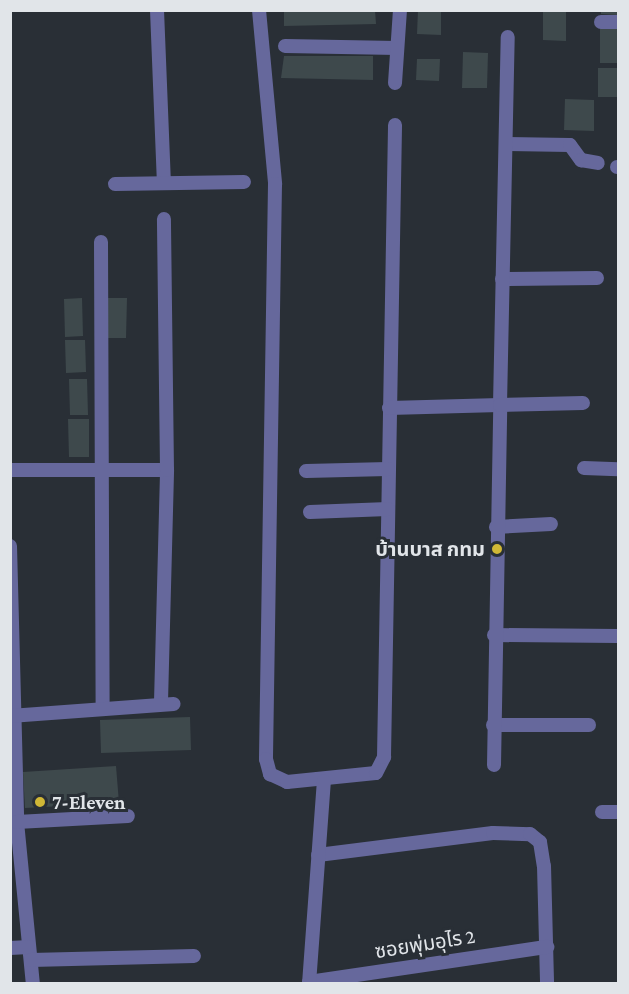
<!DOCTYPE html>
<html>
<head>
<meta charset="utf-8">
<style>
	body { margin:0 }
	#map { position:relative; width:629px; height:994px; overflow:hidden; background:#292f36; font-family:"Crimson Pro","Noto Sans Thai",serif }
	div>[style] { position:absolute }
	.building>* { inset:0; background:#3e494c }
	.minor>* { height:14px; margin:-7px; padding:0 7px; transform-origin:7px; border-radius:7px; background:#66689c }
	.dots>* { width:16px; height:16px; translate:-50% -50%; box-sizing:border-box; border:3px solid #292f36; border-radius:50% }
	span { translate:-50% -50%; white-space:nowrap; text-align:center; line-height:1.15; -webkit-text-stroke:6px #292f36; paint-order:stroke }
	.poi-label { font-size:20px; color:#e1e5e9; font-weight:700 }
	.right { translate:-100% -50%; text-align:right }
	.left { translate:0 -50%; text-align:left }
	.street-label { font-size:20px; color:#e1e5e9 }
	.frame { position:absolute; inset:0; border:12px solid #e1e5e9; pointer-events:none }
</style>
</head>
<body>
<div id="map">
	<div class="building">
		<i style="clip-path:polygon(284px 10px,375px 10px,376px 24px,284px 26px)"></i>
		<i style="clip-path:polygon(418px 10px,441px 10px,441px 35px,417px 34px)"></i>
		<i style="clip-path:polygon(543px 10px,566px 10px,566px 41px,543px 40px)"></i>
		<i style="clip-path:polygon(601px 10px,618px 10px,618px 15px,601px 14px)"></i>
		<i style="clip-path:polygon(618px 27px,618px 63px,600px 63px,600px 28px)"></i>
		<i style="clip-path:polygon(463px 52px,488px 53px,487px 88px,462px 88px)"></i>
		<i style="clip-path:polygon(284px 56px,373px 56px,373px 80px,281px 78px)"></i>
		<i style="clip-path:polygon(417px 59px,440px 59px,439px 81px,416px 80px)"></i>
		<i style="clip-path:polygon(598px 68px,618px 68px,618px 97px,598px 97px)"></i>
		<i style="clip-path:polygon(565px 99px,594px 100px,594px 131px,564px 130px)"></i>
		<i style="clip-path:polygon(82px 298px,83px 336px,65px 337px,64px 299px)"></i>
		<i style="clip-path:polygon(106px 298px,127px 298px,126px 338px,106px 338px)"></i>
		<i style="clip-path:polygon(65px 340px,85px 340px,86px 372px,66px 373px)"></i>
		<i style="clip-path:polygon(69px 379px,87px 379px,88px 415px,70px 415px)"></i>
		<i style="clip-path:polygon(68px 419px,89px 419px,89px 457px,69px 457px)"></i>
		<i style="clip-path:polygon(190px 717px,191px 750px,101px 753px,100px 720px)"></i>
		<i style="clip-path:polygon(116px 766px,119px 803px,25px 808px,23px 772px)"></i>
	</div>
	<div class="minor">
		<i style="left:157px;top:10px;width:172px;rotate:87.7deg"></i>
		<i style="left:259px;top:10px;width:175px;rotate:84.7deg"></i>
		<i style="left:275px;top:184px;width:575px;rotate:90.9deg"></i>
		<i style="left:266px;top:759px;width:16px;rotate:75deg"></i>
		<i style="left:270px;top:774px;width:19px;rotate:25deg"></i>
		<i style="left:287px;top:782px;width:89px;rotate:-5.8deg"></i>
		<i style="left:376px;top:773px;width:18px;rotate:-63deg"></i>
		<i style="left:384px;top:757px;width:632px;rotate:-89deg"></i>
		<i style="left:601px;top:22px;width:17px"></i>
		<i style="left:285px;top:46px;width:112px;rotate:1deg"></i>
		<i style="left:395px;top:83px;width:73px;rotate:-86.1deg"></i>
		<i style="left:506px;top:144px;width:64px;rotate:0.9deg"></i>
		<i style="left:570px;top:145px;width:19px;rotate:54deg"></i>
		<i style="left:581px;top:160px;width:17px;rotate:10deg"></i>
		<i style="left:617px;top:167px;width:1px"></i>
		<i style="left:115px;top:184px;width:129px;rotate:-0.9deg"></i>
		<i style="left:101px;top:242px;width:464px;rotate:89.8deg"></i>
		<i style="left:502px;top:279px;width:95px;rotate:-0.6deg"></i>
		<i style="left:389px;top:408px;width:111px;rotate:-1.5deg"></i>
		<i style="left:500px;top:405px;width:368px;rotate:-88.8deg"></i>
		<i style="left:584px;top:468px;width:34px;rotate:2deg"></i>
		<i style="left:10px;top:470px;width:157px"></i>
		<i style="left:306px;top:471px;width:82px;rotate:-1.4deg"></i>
		<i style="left:310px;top:512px;width:78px;rotate:-2.2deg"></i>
		<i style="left:496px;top:527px;width:55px;rotate:-3.1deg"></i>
		<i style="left:10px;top:546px;width:276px;rotate:88.5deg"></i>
		<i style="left:17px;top:822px;width:163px;rotate:84.4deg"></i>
		<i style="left:494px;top:635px;width:124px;rotate:0.5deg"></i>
		<i style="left:161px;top:702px;width:232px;rotate:-88.5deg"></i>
		<i style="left:167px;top:470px;width:251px;rotate:-90.7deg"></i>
		<i style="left:10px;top:716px;width:164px;rotate:-4.2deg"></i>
		<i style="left:493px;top:725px;width:96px"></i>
		<i style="left:494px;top:765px;width:360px;rotate:-89deg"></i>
		<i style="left:500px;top:405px;width:83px;rotate:-1.4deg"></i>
		<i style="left:602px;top:812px;width:16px"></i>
		<i style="left:17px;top:822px;width:111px;rotate:-3.1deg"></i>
		<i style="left:318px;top:855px;width:176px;rotate:-7.2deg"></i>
		<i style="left:493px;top:833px;width:37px;rotate:2deg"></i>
		<i style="left:530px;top:834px;width:13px;rotate:39deg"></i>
		<i style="left:540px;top:842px;width:24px;rotate:81deg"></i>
		<i style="left:544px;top:866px;width:118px;rotate:88.5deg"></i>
		<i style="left:10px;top:948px;width:19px;rotate:-3deg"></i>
		<i style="left:31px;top:960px;width:163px;rotate:-1.4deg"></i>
		<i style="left:309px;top:982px;width:241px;rotate:-8.4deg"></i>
		<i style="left:309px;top:984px;width:203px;rotate:-85.8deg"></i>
	</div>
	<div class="dots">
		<i style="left:497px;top:549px;background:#d0b736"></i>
		<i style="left:40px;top:802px;background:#d0b736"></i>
	</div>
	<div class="poi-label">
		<span class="right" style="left:485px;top:549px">บ้านบาส กทม</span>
		<span class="left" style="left:52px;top:802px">7-Eleven</span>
	</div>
	<div class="street-label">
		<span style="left:425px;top:944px;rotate:-9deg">ซอยพุ่มอุไร 2</span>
	</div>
	<div class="frame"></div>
</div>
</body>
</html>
